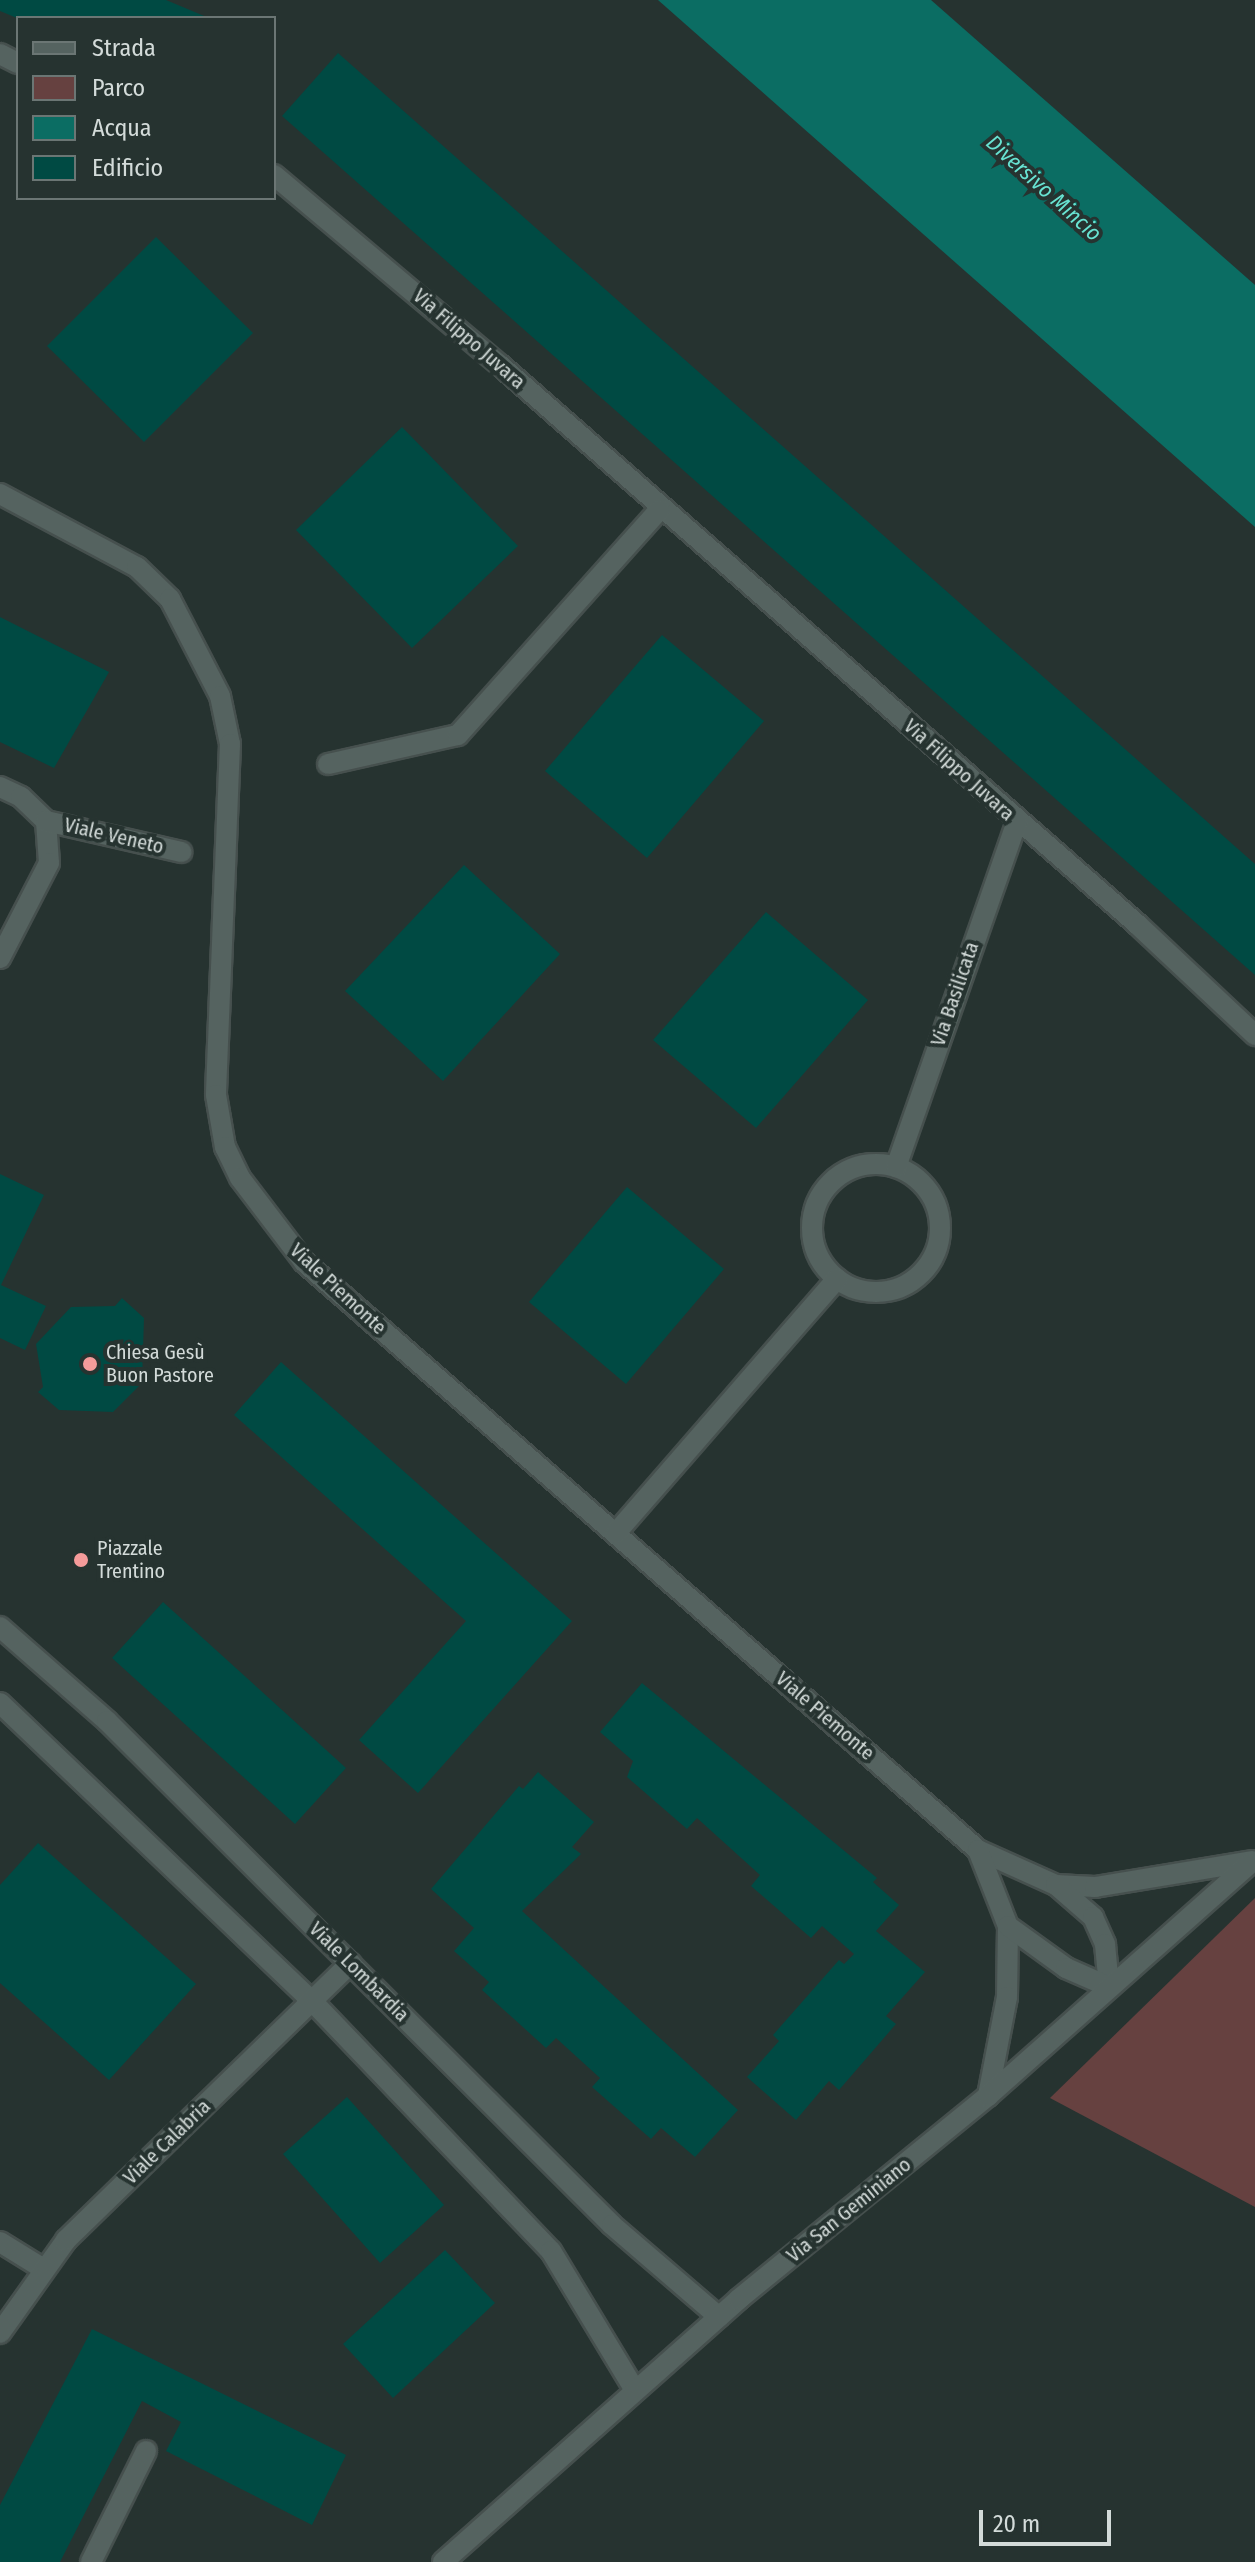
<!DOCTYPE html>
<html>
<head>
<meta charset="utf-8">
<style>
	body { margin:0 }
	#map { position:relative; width:1255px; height:2562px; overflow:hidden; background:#263330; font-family:"Fira Sans Condensed",sans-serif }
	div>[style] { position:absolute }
	.green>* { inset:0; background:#664140 }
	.water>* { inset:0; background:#0b6d63 }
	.building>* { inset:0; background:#004a43 }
	.roads { filter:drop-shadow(2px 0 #46504e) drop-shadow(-2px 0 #46504e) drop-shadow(0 2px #46504e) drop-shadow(0 -2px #46504e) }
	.minor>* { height:20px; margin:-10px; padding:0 10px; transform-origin:10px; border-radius:10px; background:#556360 }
	.minor>.ring { margin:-10px; padding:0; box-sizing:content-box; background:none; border:20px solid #556360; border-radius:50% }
	.dots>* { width:22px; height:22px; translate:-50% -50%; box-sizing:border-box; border:4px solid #263330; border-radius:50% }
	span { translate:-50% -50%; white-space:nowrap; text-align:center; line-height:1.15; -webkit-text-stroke:8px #263330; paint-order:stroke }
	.street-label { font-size:20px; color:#d3dbd9 }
	.poi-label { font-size:20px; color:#d3dbd9 }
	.left { translate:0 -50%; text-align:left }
	.water-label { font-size:22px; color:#68e3d2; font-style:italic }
	.legend { position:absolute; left:16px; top:16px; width:260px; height:184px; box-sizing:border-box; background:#263330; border:2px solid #6b7674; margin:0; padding:10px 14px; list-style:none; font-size:24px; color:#d3dbd9 }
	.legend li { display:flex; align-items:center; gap:16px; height:40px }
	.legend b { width:40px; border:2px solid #6b7674 }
	.scale { position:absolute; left:979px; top:2510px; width:132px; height:36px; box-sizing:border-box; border:4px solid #d3dbd9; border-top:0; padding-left:10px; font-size:24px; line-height:28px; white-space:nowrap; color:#d3dbd9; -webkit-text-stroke:6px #263330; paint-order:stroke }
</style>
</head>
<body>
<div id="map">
	<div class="green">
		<i style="clip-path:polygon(1255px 1898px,1255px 2207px,1050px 2098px)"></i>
	</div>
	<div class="water">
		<i style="clip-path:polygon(658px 0,931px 0,1255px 285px,1255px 527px)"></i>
	</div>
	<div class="building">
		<i style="clip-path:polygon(0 0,166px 0,209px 18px,17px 18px,0 11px)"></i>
		<i style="clip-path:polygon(338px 53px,1255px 864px,1255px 975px,282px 116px)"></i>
		<i style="clip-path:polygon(156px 237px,253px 333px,144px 442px,47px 346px)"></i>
		<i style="clip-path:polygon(402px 427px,518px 546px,412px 648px,296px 530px)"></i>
		<i style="clip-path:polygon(0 617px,109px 672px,54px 768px,0 742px)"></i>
		<i style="clip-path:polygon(662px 635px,764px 721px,647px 858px,545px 771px)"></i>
		<i style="clip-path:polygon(464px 865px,560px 954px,443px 1081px,345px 991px)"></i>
		<i style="clip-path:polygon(766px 912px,868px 1000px,756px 1128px,653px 1040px)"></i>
		<i style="clip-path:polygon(0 1174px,44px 1195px,1px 1285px,46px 1306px,25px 1350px,0 1338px)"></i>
		<i style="clip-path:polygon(627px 1187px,724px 1269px,626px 1384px,529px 1302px)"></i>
		<i style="clip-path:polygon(122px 1298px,144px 1318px,142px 1383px,113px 1412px,59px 1410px,38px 1392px,43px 1387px,36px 1344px,71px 1307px,115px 1306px)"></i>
		<i style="clip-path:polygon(281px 1362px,572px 1621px,418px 1793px,359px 1740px,466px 1621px,234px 1415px)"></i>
		<i style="clip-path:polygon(163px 1602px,346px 1768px,295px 1824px,112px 1658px)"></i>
		<i style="clip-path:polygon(642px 1683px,877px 1878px,873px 1882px,899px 1905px,876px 1931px,925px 1972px,886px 2016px,896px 2024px,839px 2090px,829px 2081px,796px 2120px,747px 2077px,779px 2041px,773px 2035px,839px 1960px,844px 1964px,854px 1954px,822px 1926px,811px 1938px,751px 1886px,760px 1875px,697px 1818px,687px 1829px,627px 1777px,633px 1761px,600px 1732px)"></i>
		<i style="clip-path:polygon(538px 1772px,594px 1822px,572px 1847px,581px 1854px,522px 1911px,738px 2110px,695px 2157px,661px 2128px,651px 2139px,592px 2087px,600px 2078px,556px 2038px,546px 2048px,482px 1990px,489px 1982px,454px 1951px,474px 1928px,431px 1889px,519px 1786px,523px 1789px)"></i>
		<i style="clip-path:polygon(38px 1843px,196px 1984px,109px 2080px,0 1983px,0 1885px)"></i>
		<i style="clip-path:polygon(347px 2097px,444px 2205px,380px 2263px,283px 2154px)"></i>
		<i style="clip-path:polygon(445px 2250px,495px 2303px,393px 2398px,343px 2344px)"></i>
		<i style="clip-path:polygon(92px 2329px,346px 2455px,312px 2525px,166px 2451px,181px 2422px,142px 2401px,60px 2562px,0 2562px,0 2505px)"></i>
	</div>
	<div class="roads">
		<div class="minor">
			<i style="left:0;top:54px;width:20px;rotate:27deg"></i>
			<i style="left:274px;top:175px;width:295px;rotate:40.1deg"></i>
			<i style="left:500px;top:365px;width:849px;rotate:41.27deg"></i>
			<i style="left:1138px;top:925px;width:161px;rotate:43.2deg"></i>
			<i style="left:0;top:494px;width:155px;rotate:28.1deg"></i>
			<i style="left:137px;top:567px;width:46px;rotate:44.1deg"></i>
			<i style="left:170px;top:599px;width:109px;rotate:62.7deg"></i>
			<i style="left:220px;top:696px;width:49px;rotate:78.2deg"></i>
			<i style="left:230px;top:744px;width:351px;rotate:92.3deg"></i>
			<i style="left:216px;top:1095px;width:53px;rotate:80.2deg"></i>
			<i style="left:225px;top:1147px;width:34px;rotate:64deg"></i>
			<i style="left:240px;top:1178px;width:106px;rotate:52.7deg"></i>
			<i style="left:304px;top:1262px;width:894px;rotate:41.1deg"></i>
			<i style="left:978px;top:1850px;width:85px;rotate:24.2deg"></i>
			<i style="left:1056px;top:1885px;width:39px;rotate:3deg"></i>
			<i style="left:1095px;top:1887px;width:159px;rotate:-9.4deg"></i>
			<i style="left:328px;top:764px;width:133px;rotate:-12.6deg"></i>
			<i style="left:458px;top:735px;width:302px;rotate:-48.2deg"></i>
			<i style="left:0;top:787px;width:23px;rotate:25deg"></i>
			<i style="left:21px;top:797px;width:35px;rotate:44deg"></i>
			<i style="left:46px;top:821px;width:42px;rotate:85.9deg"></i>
			<i style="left:49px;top:863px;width:107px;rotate:117.3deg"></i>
			<i style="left:46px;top:821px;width:139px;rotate:12.9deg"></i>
			<i class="ring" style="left:812px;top:1164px;width:108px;height:108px"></i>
			<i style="left:896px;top:1167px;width:366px;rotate:-70.7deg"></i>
			<i style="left:616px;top:1533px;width:337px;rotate:-49deg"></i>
			<i style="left:0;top:1627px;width:142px;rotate:41.3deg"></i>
			<i style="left:107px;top:1721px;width:713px;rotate:44.94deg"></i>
			<i style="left:612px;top:2225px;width:141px;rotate:40.7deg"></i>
			<i style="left:0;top:1703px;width:431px;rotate:43.7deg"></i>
			<i style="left:312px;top:2001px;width:346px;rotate:46.3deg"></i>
			<i style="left:551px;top:2251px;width:162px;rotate:58.9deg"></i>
			<i style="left:978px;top:1850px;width:82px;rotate:68.5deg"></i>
			<i style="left:1008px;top:1926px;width:71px;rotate:90.8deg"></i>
			<i style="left:1007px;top:1997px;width:101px;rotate:100.9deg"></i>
			<i style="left:1056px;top:1885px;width:49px;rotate:40.9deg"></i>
			<i style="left:1093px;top:1917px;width:30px;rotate:66deg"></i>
			<i style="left:1105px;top:1944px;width:43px;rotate:84.7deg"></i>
			<i style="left:1008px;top:1926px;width:72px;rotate:35.9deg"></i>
			<i style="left:1066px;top:1968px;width:47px;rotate:23.8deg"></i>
			<i style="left:0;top:2242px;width:49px;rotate:31.8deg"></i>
			<i style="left:0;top:2333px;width:114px;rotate:-54.6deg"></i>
			<i style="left:66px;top:2240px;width:397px;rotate:-44.2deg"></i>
			<i style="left:91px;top:2562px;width:124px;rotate:-63.6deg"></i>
			<i style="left:443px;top:2562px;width:396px;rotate:-41.6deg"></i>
			<i style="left:739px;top:2299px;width:321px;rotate:-39.2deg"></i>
			<i style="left:988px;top:2096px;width:349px;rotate:-41.6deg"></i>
		</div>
	</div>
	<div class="dots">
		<i style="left:90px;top:1364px;background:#f59b9a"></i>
		<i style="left:81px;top:1560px;background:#f59b9a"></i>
	</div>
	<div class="street-label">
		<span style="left:469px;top:339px;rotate:41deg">Via Filippo Juvara</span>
		<span style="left:959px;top:770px;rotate:42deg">Via Filippo Juvara</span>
		<span style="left:114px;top:836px;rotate:13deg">Viale Veneto</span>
		<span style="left:955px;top:994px;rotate:-71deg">Via Basilicata</span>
		<span style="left:338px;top:1289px;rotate:43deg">Viale Piemonte</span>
		<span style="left:825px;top:1716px;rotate:41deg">Viale Piemonte</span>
		<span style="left:359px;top:1972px;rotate:45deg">Viale Lombardia</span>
		<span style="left:167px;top:2142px;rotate:-44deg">Viale Calabria</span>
		<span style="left:849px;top:2210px;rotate:-39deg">Via San Geminiano</span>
	</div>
	<div class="poi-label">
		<span class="left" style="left:106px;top:1364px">Chiesa Gesù<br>Buon Pastore</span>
		<span class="left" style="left:97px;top:1560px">Piazzale<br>Trentino</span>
	</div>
	<div class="water-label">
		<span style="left:1044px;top:188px;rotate:42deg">Diversivo Mincio</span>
	</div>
	<ul class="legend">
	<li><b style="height:10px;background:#556360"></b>Strada</li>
	<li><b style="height:22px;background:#664140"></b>Parco</li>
	<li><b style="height:22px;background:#0b6d63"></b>Acqua</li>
	<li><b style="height:22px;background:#004a43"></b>Edificio</li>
	</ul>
	<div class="scale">20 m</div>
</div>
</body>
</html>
